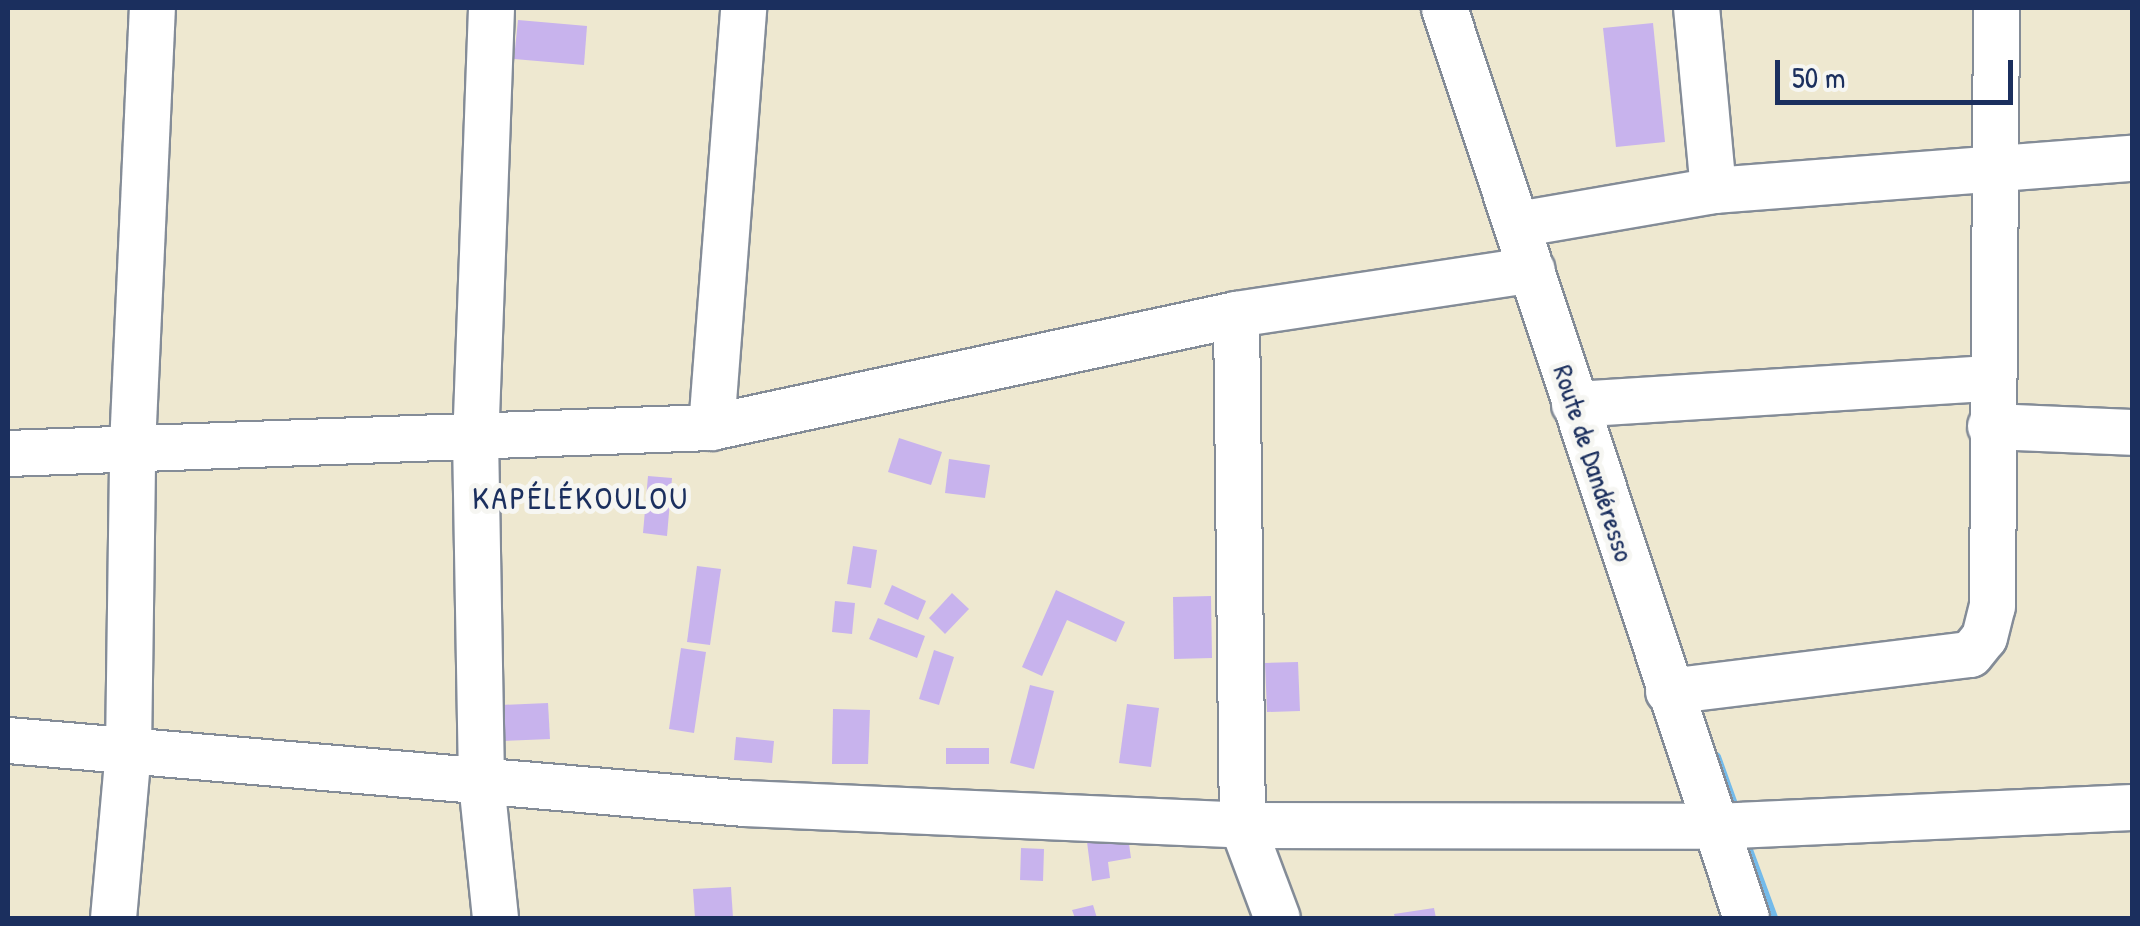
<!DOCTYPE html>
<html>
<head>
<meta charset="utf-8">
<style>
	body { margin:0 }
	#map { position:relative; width:2140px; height:926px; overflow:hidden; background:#eee8d0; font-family:"Patrick Hand",sans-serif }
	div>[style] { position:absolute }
	.stream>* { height:10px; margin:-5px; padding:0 5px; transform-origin:5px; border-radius:5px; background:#73baea }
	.building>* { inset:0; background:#c8b3ed }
	.roads { filter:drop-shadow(2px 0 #848c97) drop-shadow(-2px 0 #848c97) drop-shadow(0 2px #848c97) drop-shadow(0 -2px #848c97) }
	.minor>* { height:45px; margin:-22.5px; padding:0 22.5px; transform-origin:22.5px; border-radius:22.5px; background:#fff }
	span { translate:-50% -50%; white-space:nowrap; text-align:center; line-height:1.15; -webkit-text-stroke:10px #f6f6f2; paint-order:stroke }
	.street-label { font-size:28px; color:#1b2f5e }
	.quarter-label { font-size:32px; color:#1b2f5e; letter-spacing:2.5px }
	.frame { position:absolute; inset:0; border:10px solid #1b2f5e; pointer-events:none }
	.scale { position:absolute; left:1775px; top:60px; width:238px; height:45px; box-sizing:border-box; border:5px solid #1b2f5e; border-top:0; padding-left:12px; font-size:30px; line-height:35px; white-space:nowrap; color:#1b2f5e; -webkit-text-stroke:8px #f6f6f2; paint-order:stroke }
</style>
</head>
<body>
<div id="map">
	<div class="stream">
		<i style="left:1716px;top:757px;width:56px;rotate:70.3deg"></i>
		<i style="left:1748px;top:850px;width:72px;rotate:69.8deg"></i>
	</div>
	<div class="building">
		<i style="clip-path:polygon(518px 20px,587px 26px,584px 65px,514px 59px)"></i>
		<i style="clip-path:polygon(1653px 23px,1665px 142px,1616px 147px,1603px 28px)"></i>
		<i style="clip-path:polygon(899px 438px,942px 452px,931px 485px,888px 472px)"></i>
		<i style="clip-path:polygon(949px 459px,990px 465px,985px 498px,945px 493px)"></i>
		<i style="clip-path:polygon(648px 476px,672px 478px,667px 536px,643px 533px)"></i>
		<i style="clip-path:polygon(853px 546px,877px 550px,871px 588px,847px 584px)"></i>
		<i style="clip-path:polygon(697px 566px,721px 569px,710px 645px,687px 642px)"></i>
		<i style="clip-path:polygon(892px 585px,926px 601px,918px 620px,884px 604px)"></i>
		<i style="clip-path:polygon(1056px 590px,1125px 622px,1116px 642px,1067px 620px,1042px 676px,1022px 667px)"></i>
		<i style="clip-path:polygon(952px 593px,969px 609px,945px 634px,929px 618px)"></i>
		<i style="clip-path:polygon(1211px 596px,1212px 658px,1174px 659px,1173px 597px)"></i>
		<i style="clip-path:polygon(835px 601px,855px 603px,852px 634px,832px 632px)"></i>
		<i style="clip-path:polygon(878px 618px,925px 636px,917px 658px,869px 639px)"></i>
		<i style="clip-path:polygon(681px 648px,706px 652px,694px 733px,669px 729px)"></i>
		<i style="clip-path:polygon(934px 650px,954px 657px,939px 705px,919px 699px)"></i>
		<i style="clip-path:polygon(1298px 662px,1300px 711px,1267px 712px,1265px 663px)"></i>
		<i style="clip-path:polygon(1030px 685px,1054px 691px,1034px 769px,1010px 763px)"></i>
		<i style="clip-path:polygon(548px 703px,550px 739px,503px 741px,501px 705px)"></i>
		<i style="clip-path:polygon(1127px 704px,1159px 708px,1151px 767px,1119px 763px)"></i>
		<i style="clip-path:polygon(833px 709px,870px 710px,868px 764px,832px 764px)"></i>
		<i style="clip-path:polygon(736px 737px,774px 741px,772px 763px,734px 760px)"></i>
		<i style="clip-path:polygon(946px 748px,989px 748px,989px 764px,946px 764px)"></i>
		<i style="clip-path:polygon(1128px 837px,1131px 858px,1108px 862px,1110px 878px,1092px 881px,1087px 842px)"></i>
		<i style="clip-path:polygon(1021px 848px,1044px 849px,1043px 881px,1020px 880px)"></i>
		<i style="clip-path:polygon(731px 887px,733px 918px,695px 918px,693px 889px)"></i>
		<i style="clip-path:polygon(1093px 905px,1097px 918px,1075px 918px,1072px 910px)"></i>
		<i style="clip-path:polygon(1434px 908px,1436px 918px,1395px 918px,1394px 914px)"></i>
	</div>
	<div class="roads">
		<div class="minor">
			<i style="left:491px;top:8px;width:428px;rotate:92.1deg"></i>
			<i style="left:475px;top:436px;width:346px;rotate:89deg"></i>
			<i style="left:481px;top:782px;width:137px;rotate:84.1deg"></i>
			<i style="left:1444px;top:8px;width:959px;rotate:71.64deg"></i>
			<i style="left:1713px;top:190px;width:420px;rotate:-4.4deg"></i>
			<i style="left:1517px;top:224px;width:199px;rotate:-9.8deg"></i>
			<i style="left:1713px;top:190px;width:183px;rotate:-95.3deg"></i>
			<i style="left:1236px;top:314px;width:511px;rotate:89.33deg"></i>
			<i style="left:1242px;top:825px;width:99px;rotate:69.4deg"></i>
			<i style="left:1574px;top:404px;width:417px;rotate:-3.6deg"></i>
			<i style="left:1990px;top:426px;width:142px;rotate:2.4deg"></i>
			<i style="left:711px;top:427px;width:420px;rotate:-85.6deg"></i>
			<i style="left:8px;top:453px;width:703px;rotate:-2.12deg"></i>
			<i style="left:711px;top:427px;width:537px;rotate:-12.15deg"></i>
			<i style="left:1236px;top:314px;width:299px;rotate:-8.6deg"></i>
			<i style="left:1668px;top:691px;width:304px;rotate:-7deg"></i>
			<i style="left:1970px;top:654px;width:22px;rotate:-51deg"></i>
			<i style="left:1984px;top:637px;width:32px;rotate:-76deg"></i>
			<i style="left:1992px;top:606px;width:598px;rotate:-89.62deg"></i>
			<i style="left:8px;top:740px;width:739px;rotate:4.89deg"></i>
			<i style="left:744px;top:803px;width:498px;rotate:2.5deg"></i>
			<i style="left:1242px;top:825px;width:471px;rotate:0.1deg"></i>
			<i style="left:1713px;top:826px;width:419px;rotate:-2.6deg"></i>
			<i style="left:113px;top:918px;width:168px;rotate:-84.9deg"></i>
			<i style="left:128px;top:751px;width:305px;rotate:-89.2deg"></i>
			<i style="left:132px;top:446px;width:438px;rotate:-87.4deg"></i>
		</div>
	</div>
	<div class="street-label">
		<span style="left:1594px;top:463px;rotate:72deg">Route de Dandéresso</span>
	</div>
	<div class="quarter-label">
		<span style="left:581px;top:498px">KAPÉLÉKOULOU</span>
	</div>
	<div class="frame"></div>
	<div class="scale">50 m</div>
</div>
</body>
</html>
